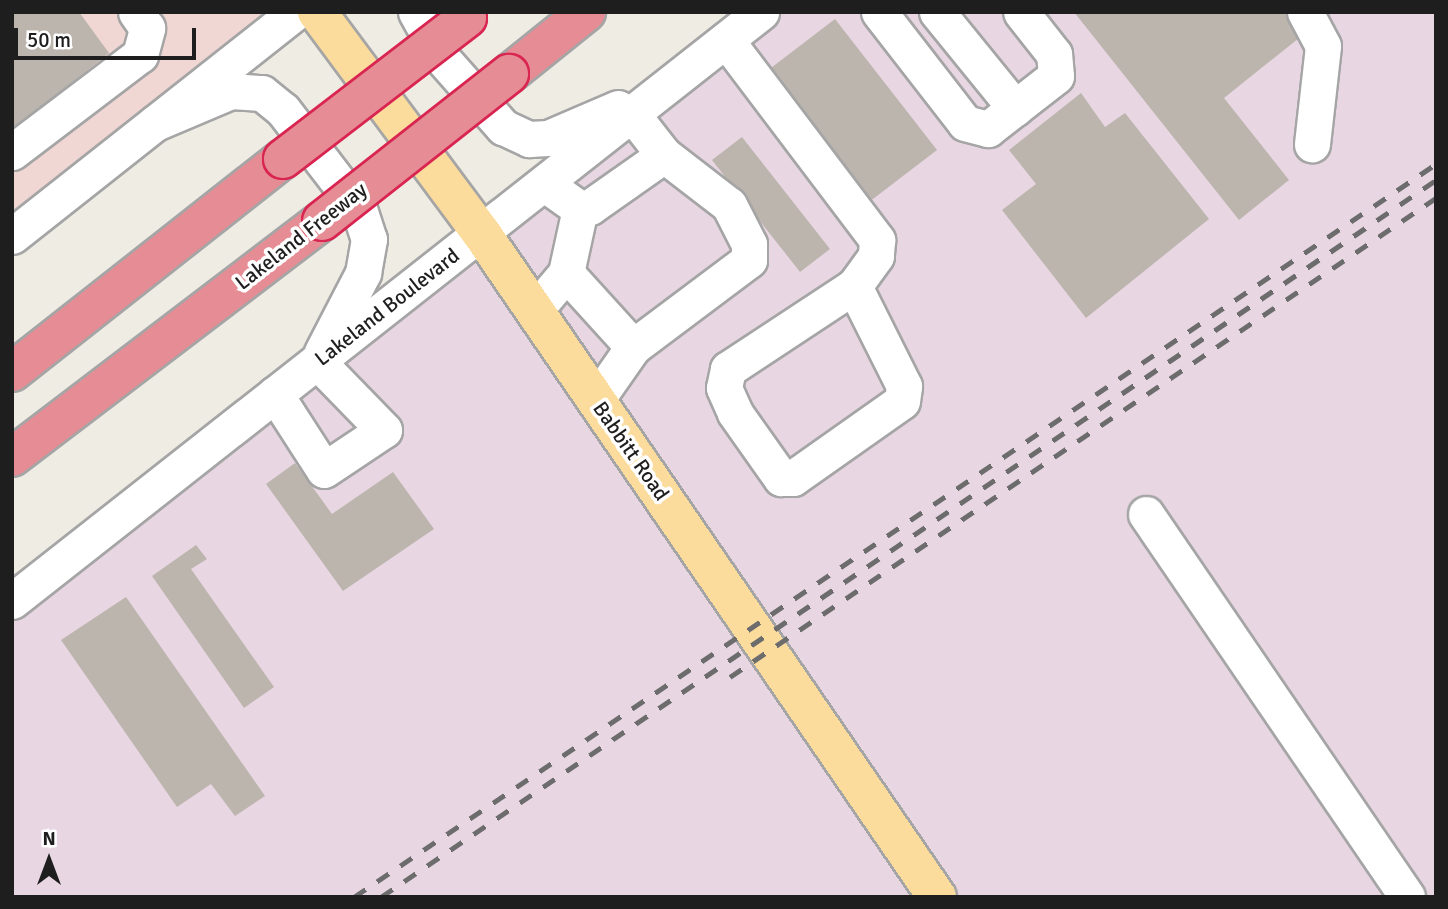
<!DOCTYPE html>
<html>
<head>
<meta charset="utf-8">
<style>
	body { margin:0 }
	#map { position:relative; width:1448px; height:909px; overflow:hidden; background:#efece4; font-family:Signika,sans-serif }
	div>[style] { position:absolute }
	.commercial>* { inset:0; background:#f0d7d3 }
	.industrial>* { inset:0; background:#e8d6e3 }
	.building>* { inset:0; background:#bcb5ad }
	.roads { filter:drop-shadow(2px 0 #a5a5a5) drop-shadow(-2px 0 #a5a5a5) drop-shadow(0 2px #a5a5a5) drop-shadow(0 -2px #a5a5a5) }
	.minor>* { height:35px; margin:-17.5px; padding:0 17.5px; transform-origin:17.5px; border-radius:17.5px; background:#fff }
	.major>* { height:38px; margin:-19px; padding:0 19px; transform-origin:19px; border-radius:19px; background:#fbdc9d }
	.highway>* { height:38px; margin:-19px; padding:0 19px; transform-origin:19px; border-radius:19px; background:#e68c94 }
	.rail>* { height:5px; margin-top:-2.5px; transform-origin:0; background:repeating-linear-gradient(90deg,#6c6c6c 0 14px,transparent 0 28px) }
	.bridges { filter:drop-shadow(2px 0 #d92551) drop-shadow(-2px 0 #d92551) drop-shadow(0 2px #d92551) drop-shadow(0 -2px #d92551) }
	.highway-bridge>* { height:38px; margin:-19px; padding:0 19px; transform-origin:19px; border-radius:19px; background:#e68c94 }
	span { translate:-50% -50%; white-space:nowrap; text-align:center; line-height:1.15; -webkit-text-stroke:7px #fff; paint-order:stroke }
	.street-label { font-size:21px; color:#1e1e1e }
	.frame { position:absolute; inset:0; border:14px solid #1e1e1e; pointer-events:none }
	.north { position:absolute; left:14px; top:825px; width:70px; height:70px; -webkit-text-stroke:5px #fff; paint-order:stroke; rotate:0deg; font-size:19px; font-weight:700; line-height:28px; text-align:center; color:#1e1e1e }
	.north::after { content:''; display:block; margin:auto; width:24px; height:32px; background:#1e1e1e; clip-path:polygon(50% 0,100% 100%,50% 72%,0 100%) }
	.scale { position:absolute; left:14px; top:28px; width:182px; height:32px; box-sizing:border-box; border:4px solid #1e1e1e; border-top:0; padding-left:9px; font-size:21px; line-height:24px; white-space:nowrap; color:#1e1e1e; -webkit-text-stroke:5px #fff; paint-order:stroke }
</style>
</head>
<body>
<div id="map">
	<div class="commercial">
		<i style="clip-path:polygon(12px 12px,296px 12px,12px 236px)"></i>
	</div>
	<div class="industrial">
		<i style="clip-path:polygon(761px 12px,1436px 12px,1436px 897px,12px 897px,12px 601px)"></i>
	</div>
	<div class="building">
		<i style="clip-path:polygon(12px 12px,79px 12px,109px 53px,12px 130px)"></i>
		<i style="clip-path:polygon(1074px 12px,1295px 12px,1309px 30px,1224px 98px,1289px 180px,1239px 220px)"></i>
		<i style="clip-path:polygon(835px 19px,937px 150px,869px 202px,767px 71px)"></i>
		<i style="clip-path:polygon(1081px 93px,1105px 127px,1125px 113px,1209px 219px,1086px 318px,1002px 210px,1036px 184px,1009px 150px)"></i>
		<i style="clip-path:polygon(742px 137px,830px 249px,800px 272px,712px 160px)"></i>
		<i style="clip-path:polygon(295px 463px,332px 514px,393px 472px,434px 529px,343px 591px,266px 484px)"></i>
		<i style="clip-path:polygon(196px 545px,207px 559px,191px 569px,274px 687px,244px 708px,152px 576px)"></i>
		<i style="clip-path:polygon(126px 597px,265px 796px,235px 816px,211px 784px,177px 807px,61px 640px)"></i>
	</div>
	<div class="roads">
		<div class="minor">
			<i style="left:416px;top:12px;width:51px;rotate:60.9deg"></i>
			<i style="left:441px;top:57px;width:94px;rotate:48.5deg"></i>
			<i style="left:503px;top:127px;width:29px;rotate:25deg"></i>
			<i style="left:529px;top:139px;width:19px;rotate:-3deg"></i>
			<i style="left:548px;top:138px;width:76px;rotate:-23.2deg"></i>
			<i style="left:879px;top:12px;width:140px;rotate:52.2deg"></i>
			<i style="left:965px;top:123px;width:24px;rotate:15deg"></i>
			<i style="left:988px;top:129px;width:86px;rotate:-37.9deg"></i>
			<i style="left:1056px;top:76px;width:22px;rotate:-95deg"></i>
			<i style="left:1054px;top:54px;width:53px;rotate:-128.2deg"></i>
			<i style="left:937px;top:12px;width:124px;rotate:50.9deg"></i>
			<i style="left:1305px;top:12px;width:38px;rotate:62deg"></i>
			<i style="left:1323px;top:46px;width:99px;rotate:96.4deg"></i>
			<i style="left:726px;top:40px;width:251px;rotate:52.9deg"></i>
			<i style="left:877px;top:240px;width:16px;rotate:94deg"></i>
			<i style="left:876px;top:256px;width:37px;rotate:126deg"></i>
			<i style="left:854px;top:286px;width:151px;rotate:146.6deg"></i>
			<i style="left:728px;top:369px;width:19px;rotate:102deg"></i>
			<i style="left:724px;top:388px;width:27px;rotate:66deg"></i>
			<i style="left:735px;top:413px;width:80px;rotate:54.7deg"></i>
			<i style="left:781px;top:478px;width:12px"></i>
			<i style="left:793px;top:478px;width:133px;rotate:-35.2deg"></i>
			<i style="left:902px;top:401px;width:15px;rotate:-82deg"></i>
			<i style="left:904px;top:386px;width:112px;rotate:-116.6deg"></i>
			<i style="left:155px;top:123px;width:82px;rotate:-22.8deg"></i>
			<i style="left:231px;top:91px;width:31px;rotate:4deg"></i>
			<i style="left:262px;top:93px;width:27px;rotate:39deg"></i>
			<i style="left:283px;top:110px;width:125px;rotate:52.5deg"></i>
			<i style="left:359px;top:209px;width:32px;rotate:72deg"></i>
			<i style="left:369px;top:239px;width:35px;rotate:100deg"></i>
			<i style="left:363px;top:273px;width:89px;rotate:117.4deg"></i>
			<i style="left:12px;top:152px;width:161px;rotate:-37.2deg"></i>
			<i style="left:140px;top:55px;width:28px;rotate:-75deg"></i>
			<i style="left:147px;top:28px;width:19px;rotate:-125deg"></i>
			<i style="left:545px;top:184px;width:43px;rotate:35.5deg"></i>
			<i style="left:580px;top:209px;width:10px;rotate:-11deg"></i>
			<i style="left:590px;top:207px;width:90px;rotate:-35.1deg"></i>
			<i style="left:664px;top:155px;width:52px;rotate:-128deg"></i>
			<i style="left:12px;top:236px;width:362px;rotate:-38.3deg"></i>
			<i style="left:566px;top:273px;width:100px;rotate:47.8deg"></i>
			<i style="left:535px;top:310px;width:48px;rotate:-50deg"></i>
			<i style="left:566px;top:273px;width:66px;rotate:-77.7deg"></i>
			<i style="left:275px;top:394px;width:90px;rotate:57.2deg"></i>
			<i style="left:324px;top:470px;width:72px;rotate:-33.7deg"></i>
			<i style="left:384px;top:430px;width:96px;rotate:-134.2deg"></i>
			<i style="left:596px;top:400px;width:65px;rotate:-55.1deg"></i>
			<i style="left:633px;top:347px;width:145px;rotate:-36.9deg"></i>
			<i style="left:749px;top:260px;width:16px;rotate:-90deg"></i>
			<i style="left:749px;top:244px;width:44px;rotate:-117.1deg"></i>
			<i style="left:729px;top:205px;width:82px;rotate:-142.4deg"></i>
			<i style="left:1146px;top:514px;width:463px;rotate:55.7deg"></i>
			<i style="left:12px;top:601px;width:953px;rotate:-38.18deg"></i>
		</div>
		<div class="major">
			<i style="left:317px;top:12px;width:277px;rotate:53.4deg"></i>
			<i style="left:482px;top:234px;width:804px;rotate:55.54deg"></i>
		</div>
		<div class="highway">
			<i style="left:509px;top:74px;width:99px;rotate:-38.8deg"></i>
			<i style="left:12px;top:372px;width:345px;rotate:-38.2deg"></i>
			<i style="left:12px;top:457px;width:390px;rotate:-37.3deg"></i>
		</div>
	</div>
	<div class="rail">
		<i style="left:730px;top:677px;width:853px;rotate:-34.16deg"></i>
		<i style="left:354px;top:897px;width:1307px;rotate:-34.12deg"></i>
		<i style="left:381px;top:897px;width:1276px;rotate:-34.2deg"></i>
	</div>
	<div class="bridges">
		<div class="highway-bridge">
			<i style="left:283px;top:159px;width:232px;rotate:-37.5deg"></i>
			<i style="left:322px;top:221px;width:238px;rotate:-38.2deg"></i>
		</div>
	</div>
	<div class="street-label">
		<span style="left:301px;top:236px;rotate:-38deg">Lakeland Freeway</span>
		<span style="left:387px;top:307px;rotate:-38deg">Lakeland Boulevard</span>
		<span style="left:631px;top:451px;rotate:55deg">Babbitt Road</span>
	</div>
	<div class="frame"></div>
	<div class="north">N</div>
	<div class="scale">50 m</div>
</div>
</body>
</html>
